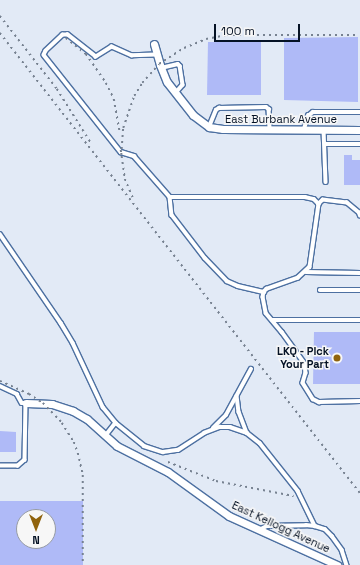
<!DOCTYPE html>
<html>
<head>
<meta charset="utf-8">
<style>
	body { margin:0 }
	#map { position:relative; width:360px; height:565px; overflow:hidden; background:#e2eaf6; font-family:"Space Grotesk",sans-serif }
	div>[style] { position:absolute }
	.building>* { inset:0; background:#afbaf7 }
	.roads { filter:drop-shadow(1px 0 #4d70a1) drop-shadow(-1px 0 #4d70a1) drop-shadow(0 1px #4d70a1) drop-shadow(0 -1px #4d70a1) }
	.lane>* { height:3.5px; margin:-1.75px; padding:0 1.75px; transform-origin:1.75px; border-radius:1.75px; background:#fff }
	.street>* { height:7px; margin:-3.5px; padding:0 3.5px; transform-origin:3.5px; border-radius:3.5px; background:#fff }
	.rail>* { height:1.5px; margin-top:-0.75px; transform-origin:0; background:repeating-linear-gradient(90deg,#778291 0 2px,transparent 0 6px) }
	.dots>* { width:11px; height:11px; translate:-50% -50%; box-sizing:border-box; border:2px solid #f7f7f7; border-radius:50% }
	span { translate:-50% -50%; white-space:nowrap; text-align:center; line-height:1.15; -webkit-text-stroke:3px #f7f7f7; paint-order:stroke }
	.street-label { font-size:11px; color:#051225 }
	.poi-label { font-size:11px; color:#051225; font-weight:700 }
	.right { translate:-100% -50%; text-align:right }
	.north { position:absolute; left:16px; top:509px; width:40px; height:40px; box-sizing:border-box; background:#f7f7f7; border:1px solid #969ba3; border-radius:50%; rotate:180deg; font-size:11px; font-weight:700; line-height:16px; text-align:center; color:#051225 }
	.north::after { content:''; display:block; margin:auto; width:14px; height:18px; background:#90630d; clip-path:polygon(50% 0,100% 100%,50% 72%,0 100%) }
	.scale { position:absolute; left:214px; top:24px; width:86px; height:18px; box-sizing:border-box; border:2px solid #051225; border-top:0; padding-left:5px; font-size:12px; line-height:14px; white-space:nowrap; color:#051225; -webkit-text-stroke:3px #f7f7f7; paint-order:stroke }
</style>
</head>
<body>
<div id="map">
	<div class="building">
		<i style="clip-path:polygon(358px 37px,358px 102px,284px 100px,284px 38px)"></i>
		<i style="clip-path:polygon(208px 42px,261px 42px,261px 95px,207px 95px)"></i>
		<i style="clip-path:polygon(344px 155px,352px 155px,352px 160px,360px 160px,360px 185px,344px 185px)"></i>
		<i style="clip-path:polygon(314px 332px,360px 332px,360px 384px,313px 384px)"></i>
		<i style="clip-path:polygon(0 431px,16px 432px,16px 452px,0 452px)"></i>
		<i style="clip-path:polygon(evenodd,0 501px,83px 501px,83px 565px,0 565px,0 501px,24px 517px,48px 517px,48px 541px,24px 541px,24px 517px)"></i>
	</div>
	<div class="roads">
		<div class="lane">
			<i style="left:156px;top:55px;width:24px;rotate:178deg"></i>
			<i style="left:132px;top:56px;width:22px;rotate:-156deg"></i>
			<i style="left:112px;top:47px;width:19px;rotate:148deg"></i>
			<i style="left:96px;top:57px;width:36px;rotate:-142deg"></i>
			<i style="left:68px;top:35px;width:5px;rotate:180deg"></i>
			<i style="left:63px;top:35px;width:23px;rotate:137deg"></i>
			<i style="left:46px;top:51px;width:4px;rotate:117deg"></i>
			<i style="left:44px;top:55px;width:124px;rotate:51.6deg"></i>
			<i style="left:121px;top:152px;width:14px;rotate:17deg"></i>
			<i style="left:134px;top:156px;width:55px;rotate:48.7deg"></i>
			<i style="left:170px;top:197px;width:135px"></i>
			<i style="left:305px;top:197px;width:9px;rotate:13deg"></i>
			<i style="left:314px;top:199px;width:7px;rotate:45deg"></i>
			<i style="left:161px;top:68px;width:17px;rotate:-13deg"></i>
			<i style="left:178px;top:64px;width:3px;rotate:45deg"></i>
			<i style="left:180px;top:66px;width:19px;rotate:81deg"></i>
			<i style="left:183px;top:85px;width:11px;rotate:131deg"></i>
			<i style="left:209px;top:127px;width:18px;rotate:-68deg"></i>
			<i style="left:216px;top:110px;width:4px;rotate:-34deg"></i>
			<i style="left:219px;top:108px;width:47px;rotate:-1.2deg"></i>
			<i style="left:266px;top:107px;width:4px;rotate:34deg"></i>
			<i style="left:269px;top:109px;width:21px;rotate:87deg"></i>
			<i style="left:304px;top:129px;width:14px;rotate:-73deg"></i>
			<i style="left:308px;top:116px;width:6px;rotate:-39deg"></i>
			<i style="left:313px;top:112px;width:47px"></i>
			<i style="left:324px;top:130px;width:52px;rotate:87.8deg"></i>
			<i style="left:325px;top:144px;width:35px"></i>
			<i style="left:170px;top:197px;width:18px;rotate:84deg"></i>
			<i style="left:172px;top:215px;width:54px;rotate:52.5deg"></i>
			<i style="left:205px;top:258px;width:32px;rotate:46deg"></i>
			<i style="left:227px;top:281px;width:12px;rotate:24deg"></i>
			<i style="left:238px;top:286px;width:27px;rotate:13deg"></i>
			<i style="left:360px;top:216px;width:3px;rotate:-108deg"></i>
			<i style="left:359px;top:213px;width:16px;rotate:-140deg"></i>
			<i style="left:347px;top:203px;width:24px;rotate:-173deg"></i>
			<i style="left:323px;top:200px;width:6px;rotate:135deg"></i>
			<i style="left:319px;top:204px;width:64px;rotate:98.1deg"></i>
			<i style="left:310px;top:267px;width:16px;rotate:137deg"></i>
			<i style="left:298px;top:278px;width:33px;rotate:160deg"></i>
			<i style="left:267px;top:289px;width:4px;rotate:135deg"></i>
			<i style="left:264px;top:292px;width:5px;rotate:101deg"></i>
			<i style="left:263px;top:297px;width:16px;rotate:79deg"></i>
			<i style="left:266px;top:313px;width:25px;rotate:50deg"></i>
			<i style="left:282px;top:332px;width:39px;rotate:54deg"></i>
			<i style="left:305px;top:364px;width:9px;rotate:84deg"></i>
			<i style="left:306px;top:373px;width:10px;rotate:107deg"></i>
			<i style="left:303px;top:383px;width:19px;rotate:58deg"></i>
			<i style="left:313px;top:399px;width:7px;rotate:27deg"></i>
			<i style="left:319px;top:402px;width:41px;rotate:-1.4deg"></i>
			<i style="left:0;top:234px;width:108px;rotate:55.6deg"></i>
			<i style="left:61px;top:323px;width:23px;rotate:59deg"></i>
			<i style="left:73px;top:343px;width:71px;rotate:64.9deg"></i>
			<i style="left:103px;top:407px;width:21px;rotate:51deg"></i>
			<i style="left:116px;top:423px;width:16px;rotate:128deg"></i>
			<i style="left:306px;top:272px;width:54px;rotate:1.1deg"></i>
			<i style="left:320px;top:290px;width:40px"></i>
			<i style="left:272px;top:320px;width:88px"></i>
			<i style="left:0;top:386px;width:19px;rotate:25deg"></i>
			<i style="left:17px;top:394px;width:10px;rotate:61deg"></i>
			<i style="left:22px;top:403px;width:4px"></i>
			<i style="left:26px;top:403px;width:57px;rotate:91deg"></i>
			<i style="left:25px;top:460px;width:9px;rotate:139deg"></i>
			<i style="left:18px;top:466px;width:18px;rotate:180deg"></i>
			<i style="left:237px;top:396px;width:16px;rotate:83deg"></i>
			<i style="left:239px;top:412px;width:22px;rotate:69deg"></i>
			<i style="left:116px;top:423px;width:36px;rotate:39deg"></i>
			<i style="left:144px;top:446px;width:20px;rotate:18deg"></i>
			<i style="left:163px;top:452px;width:15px;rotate:-8deg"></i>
			<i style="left:178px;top:450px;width:31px;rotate:-33deg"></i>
			<i style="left:204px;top:433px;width:17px;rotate:-21deg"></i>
			<i style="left:220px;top:427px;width:10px"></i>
			<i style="left:230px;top:427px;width:18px;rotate:19deg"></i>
			<i style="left:247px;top:433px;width:16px;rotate:38deg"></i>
			<i style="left:260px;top:443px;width:61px;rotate:51.6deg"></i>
			<i style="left:298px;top:491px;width:39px;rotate:64deg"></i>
			<i style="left:213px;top:428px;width:18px;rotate:-45deg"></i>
			<i style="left:226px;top:415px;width:52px;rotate:-61.5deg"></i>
			<i style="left:259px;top:530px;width:9px;rotate:-27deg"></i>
			<i style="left:267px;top:526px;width:39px;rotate:-1deg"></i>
			<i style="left:306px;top:525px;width:9px;rotate:6deg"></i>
			<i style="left:315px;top:526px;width:10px;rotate:17deg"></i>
			<i style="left:325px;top:529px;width:10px;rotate:45deg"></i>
			<i style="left:332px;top:536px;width:17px;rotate:54deg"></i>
			<i style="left:342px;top:550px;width:16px;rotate:72deg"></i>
		</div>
		<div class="street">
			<i style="left:154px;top:44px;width:22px;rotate:74deg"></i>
			<i style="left:160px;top:65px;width:18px;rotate:68deg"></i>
			<i style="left:167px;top:82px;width:42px;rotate:51.8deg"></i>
			<i style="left:193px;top:115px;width:20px;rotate:37deg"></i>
			<i style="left:209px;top:127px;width:14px;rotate:8deg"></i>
			<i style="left:223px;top:129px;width:137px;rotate:0.4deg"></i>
			<i style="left:26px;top:403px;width:26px;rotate:2deg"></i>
			<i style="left:52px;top:404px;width:22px;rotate:18deg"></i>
			<i style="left:73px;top:411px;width:16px;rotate:30deg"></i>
			<i style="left:87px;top:419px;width:40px;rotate:42deg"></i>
			<i style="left:117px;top:446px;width:57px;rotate:27deg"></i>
			<i style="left:168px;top:472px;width:75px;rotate:35.8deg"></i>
			<i style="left:229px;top:516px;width:119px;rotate:24.4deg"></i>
		</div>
	</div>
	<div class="rail">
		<i style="left:0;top:16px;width:93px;rotate:52deg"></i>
		<i style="left:57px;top:89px;width:64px;rotate:57.8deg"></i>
		<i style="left:0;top:33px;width:584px;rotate:51.95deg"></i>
		<i style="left:66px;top:38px;width:26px;rotate:39deg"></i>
		<i style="left:86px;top:54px;width:35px;rotate:55deg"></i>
		<i style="left:106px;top:83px;width:18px;rotate:63deg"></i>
		<i style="left:114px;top:99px;width:34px;rotate:80deg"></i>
		<i style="left:121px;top:150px;width:29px;rotate:82deg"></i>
		<i style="left:125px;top:179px;width:21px;rotate:67deg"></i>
		<i style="left:121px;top:155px;width:27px;rotate:-86deg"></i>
		<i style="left:123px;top:128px;width:34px;rotate:-71deg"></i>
		<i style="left:134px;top:96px;width:15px;rotate:-58deg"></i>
		<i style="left:142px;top:83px;width:25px;rotate:-48deg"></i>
		<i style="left:159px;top:64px;width:30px;rotate:-33deg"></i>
		<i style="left:184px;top:48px;width:24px;rotate:-22deg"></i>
		<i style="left:206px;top:39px;width:21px;rotate:-11deg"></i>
		<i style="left:227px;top:35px;width:131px"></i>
		<i style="left:0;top:381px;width:32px;rotate:24deg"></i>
		<i style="left:29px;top:394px;width:17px;rotate:33deg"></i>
		<i style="left:43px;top:403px;width:28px;rotate:46deg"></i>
		<i style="left:62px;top:423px;width:22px;rotate:58deg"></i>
		<i style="left:74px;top:442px;width:12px;rotate:70deg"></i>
		<i style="left:78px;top:453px;width:23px;rotate:77deg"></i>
		<i style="left:83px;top:475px;width:90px;rotate:90deg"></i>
		<i style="left:168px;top:462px;width:52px;rotate:21.6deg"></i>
		<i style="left:216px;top:481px;width:79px;rotate:10.9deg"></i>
	</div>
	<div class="dots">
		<i style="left:337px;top:358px;background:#90630d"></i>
	</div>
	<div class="street-label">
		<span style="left:281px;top:119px">East Burbank Avenue</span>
		<span style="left:281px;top:527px;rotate:25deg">East Kellogg Avenue</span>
	</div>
	<div class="poi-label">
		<span class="right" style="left:329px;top:358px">LKQ - Pick<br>Your Part</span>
	</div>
	<div class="north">N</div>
	<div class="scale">100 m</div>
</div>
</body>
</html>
